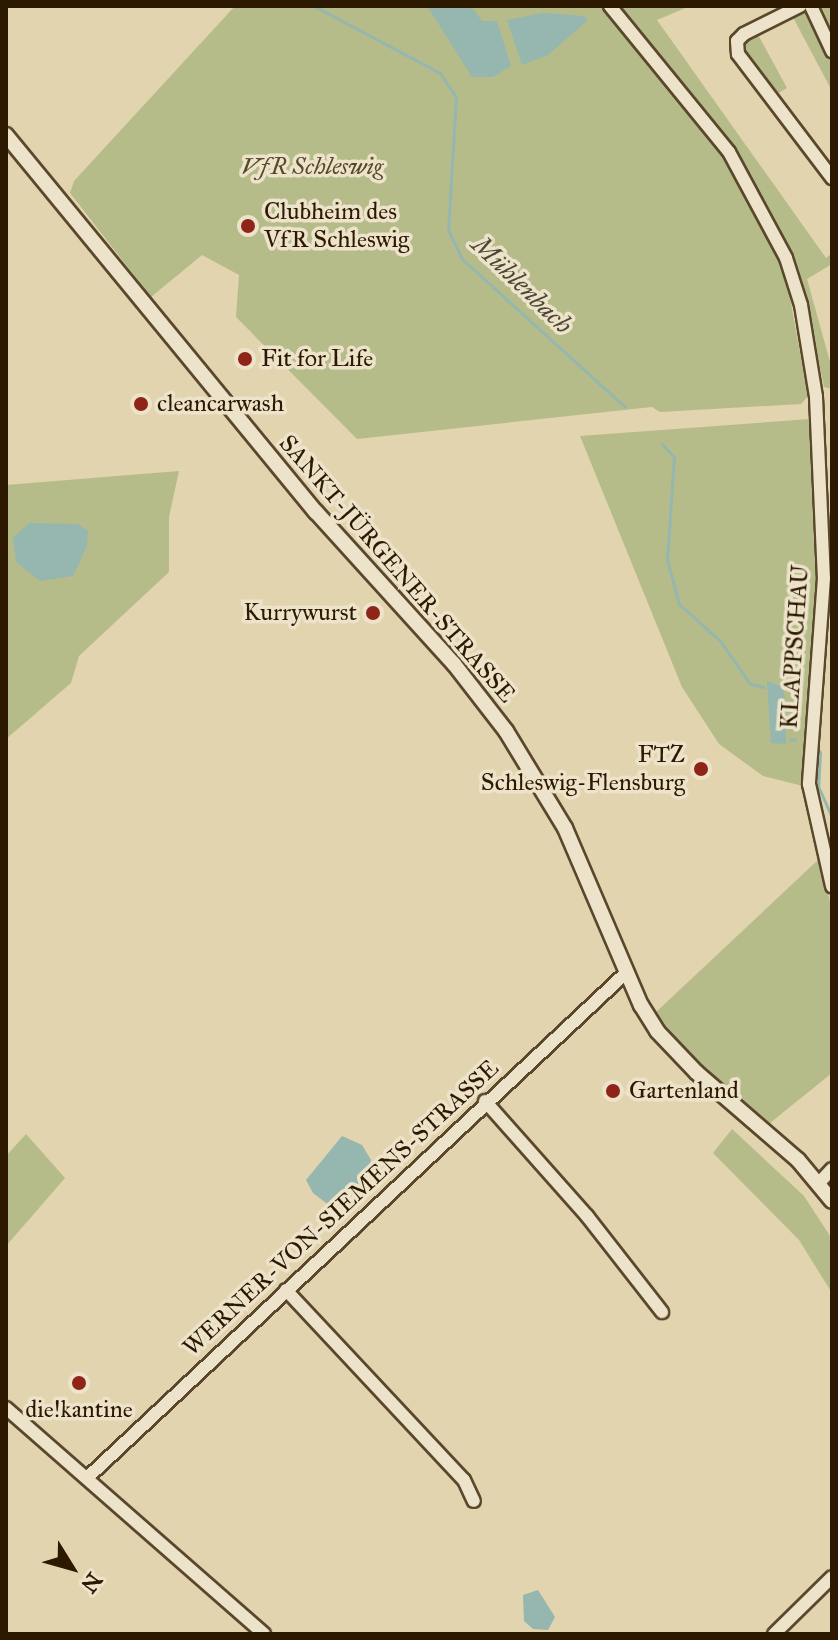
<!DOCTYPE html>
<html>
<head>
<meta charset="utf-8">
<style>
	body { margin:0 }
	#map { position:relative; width:838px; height:1640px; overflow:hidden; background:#e2d4ae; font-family:"IM FELL Great Primer",serif }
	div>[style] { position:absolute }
	.green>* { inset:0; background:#b5bc89 }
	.water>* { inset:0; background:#95b7af }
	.stream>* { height:3px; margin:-1.5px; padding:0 1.5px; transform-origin:1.5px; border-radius:1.5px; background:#95b7af }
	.roads { filter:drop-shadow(2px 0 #5a472c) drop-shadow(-2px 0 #5a472c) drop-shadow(0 2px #5a472c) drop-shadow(0 -2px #5a472c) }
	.minor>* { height:12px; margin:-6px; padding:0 6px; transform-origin:6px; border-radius:6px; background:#ece3ca }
	.tertiary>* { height:14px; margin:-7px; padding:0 7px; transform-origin:7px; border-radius:7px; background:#ece3ca }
	.dots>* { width:22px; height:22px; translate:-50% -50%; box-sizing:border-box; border:4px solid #ece3ca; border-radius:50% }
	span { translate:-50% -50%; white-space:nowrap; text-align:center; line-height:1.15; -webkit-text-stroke:7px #ece3ca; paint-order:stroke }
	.park-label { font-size:24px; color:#564929; font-style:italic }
	.poi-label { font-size:24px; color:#2d1800 }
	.left { translate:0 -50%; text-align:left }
	.right { translate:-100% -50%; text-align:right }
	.street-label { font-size:24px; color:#2d1800 }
	.water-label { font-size:26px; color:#4c4835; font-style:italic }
	.frame { position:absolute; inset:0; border:8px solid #2d1800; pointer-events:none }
	.north { position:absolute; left:32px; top:1528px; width:80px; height:80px; -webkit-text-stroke:6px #ece3ca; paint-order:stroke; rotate:127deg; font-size:22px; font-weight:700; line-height:32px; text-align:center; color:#2d1800 }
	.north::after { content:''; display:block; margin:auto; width:28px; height:36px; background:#2d1800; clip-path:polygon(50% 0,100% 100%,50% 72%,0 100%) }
</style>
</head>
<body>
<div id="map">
	<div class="green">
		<i style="clip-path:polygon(235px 6px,603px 6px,739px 177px,786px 276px,808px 396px,801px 404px,660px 412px,652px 407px,357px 439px,236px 317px,239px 275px,202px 255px,151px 297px,70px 193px,74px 181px)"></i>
		<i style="clip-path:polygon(619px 6px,690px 6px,657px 20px,826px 258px,832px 253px,832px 264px,807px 279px,832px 369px,832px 389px,824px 387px,806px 303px,781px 234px,753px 181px,725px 138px)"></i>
		<i style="clip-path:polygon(787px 6px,832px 6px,832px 91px)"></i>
		<i style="clip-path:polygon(756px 31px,787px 88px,775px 95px,745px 50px,746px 38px)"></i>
		<i style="clip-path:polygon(810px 419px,818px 581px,803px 786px,763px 776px,719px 744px,682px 687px,580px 436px)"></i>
		<i style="clip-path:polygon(179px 471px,169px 517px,169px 572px,79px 656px,71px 683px,6px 739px,6px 485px)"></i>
		<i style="clip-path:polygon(819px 859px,832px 909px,832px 1073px,770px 1123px,692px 1057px,655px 1013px)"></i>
		<i style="clip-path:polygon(732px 1129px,804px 1196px,832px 1239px,832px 1293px,799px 1240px,713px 1153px)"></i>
		<i style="clip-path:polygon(26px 1134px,65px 1178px,6px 1246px,6px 1156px)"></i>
	</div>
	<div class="water">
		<i style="clip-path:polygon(427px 6px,471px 6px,482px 21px,497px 21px,511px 66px,493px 77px,472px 77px)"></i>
		<i style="clip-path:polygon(543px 13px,585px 16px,587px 21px,548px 55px,522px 65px,507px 20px)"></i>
		<i style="clip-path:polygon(30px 523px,78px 524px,88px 531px,87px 546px,73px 576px,40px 581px,16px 562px,13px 537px)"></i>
		<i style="clip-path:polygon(767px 681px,781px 686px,785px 696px,786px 744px,771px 743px)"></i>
		<i style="clip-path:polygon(342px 1136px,362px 1145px,371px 1160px,366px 1184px,334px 1209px,313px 1193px,306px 1180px)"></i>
		<i style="clip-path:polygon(538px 1590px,555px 1617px,548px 1630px,533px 1629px,524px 1621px,523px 1595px)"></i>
	</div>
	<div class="stream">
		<i style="left:314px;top:6px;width:143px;rotate:28deg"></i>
		<i style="left:440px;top:73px;width:29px;rotate:56deg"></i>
		<i style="left:456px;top:97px;width:133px;rotate:93.4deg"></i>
		<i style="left:448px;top:230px;width:32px;rotate:64deg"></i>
		<i style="left:462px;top:259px;width:220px;rotate:42.2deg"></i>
		<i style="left:662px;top:444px;width:18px;rotate:47deg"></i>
		<i style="left:674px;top:457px;width:103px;rotate:93.9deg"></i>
		<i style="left:667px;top:560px;width:46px;rotate:74.7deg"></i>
		<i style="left:679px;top:604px;width:57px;rotate:42.1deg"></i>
		<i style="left:721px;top:642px;width:51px;rotate:55.4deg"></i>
		<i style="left:750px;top:684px;width:14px;rotate:12deg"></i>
		<i style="left:790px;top:739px;width:5px;rotate:11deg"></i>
		<i style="left:815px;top:747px;width:7px;rotate:45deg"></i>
		<i style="left:820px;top:752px;width:34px;rotate:93deg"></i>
		<i style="left:818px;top:786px;width:35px;rotate:66deg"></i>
	</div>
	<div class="roads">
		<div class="minor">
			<i style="left:610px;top:6px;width:188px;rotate:50.8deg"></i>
			<i style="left:729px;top:152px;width:120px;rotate:61.7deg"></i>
			<i style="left:786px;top:258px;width:49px;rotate:72.3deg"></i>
			<i style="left:801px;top:305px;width:93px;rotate:80.7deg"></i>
			<i style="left:816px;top:397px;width:181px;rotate:87.5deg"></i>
			<i style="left:824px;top:578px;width:207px;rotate:94.2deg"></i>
			<i style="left:809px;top:784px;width:105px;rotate:77.3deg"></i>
			<i style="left:800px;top:6px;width:63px;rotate:153.4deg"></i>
			<i style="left:744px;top:34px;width:10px;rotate:135deg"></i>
			<i style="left:737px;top:41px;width:13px;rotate:86deg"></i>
			<i style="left:738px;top:54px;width:156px;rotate:52.8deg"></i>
			<i style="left:811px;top:6px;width:50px;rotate:65deg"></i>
			<i style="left:485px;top:1101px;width:154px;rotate:48.4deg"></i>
			<i style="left:587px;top:1216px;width:122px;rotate:52deg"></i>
			<i style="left:819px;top:1183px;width:19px;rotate:-47deg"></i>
			<i style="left:286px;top:1290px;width:260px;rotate:46.9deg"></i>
			<i style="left:464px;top:1480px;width:23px;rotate:65deg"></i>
			<i style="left:6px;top:1408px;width:343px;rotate:41.2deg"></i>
			<i style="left:87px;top:1478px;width:740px;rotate:-43.14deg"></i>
			<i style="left:774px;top:1634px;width:81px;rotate:-44.5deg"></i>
		</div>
		<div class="tertiary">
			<i style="left:6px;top:135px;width:488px;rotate:50.6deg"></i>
			<i style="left:316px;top:512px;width:205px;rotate:47.8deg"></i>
			<i style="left:454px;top:664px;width:85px;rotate:52.2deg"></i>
			<i style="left:506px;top:731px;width:114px;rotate:58.7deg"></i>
			<i style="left:565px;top:828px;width:193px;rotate:66.8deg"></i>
			<i style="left:641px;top:1005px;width:31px;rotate:58deg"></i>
			<i style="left:657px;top:1031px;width:57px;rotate:46.4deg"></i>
			<i style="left:696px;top:1072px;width:135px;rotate:40.8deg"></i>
			<i style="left:798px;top:1160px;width:53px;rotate:50.3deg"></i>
		</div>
	</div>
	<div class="dots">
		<i style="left:248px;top:226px;background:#8f2418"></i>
		<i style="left:245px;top:359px;background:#8f2418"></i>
		<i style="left:141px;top:404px;background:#8f2418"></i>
		<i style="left:373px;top:613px;background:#8f2418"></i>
		<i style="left:701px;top:769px;background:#8f2418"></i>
		<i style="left:613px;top:1091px;background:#8f2418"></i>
		<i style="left:79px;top:1383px;background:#8f2418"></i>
	</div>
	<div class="park-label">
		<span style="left:312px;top:167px">VfR Schleswig</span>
	</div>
	<div class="poi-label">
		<span class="left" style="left:264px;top:226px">Clubheim des<br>VfR Schleswig</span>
		<span class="left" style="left:261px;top:359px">Fit for Life</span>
		<span class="left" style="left:157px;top:404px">cleancarwash</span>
		<span class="right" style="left:357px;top:613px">Kurrywurst</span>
		<span class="right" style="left:685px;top:769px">FTZ<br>Schleswig-Flensburg</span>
		<span class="left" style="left:629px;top:1091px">Gartenland</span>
		<span style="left:79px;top:1410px">die!kantine</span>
	</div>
	<div class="street-label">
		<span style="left:397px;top:569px;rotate:49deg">SANKT-JÜRGENER-STRASSE</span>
		<span style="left:795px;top:647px;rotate:-86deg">KLAPPSCHAU</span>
		<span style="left:341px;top:1208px;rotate:-43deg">WERNER-VON-SIEMENS-STRASSE</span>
	</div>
	<div class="water-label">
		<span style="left:522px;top:285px;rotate:44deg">Mühlenbach</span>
	</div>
	<div class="frame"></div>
	<div class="north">N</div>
</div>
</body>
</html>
